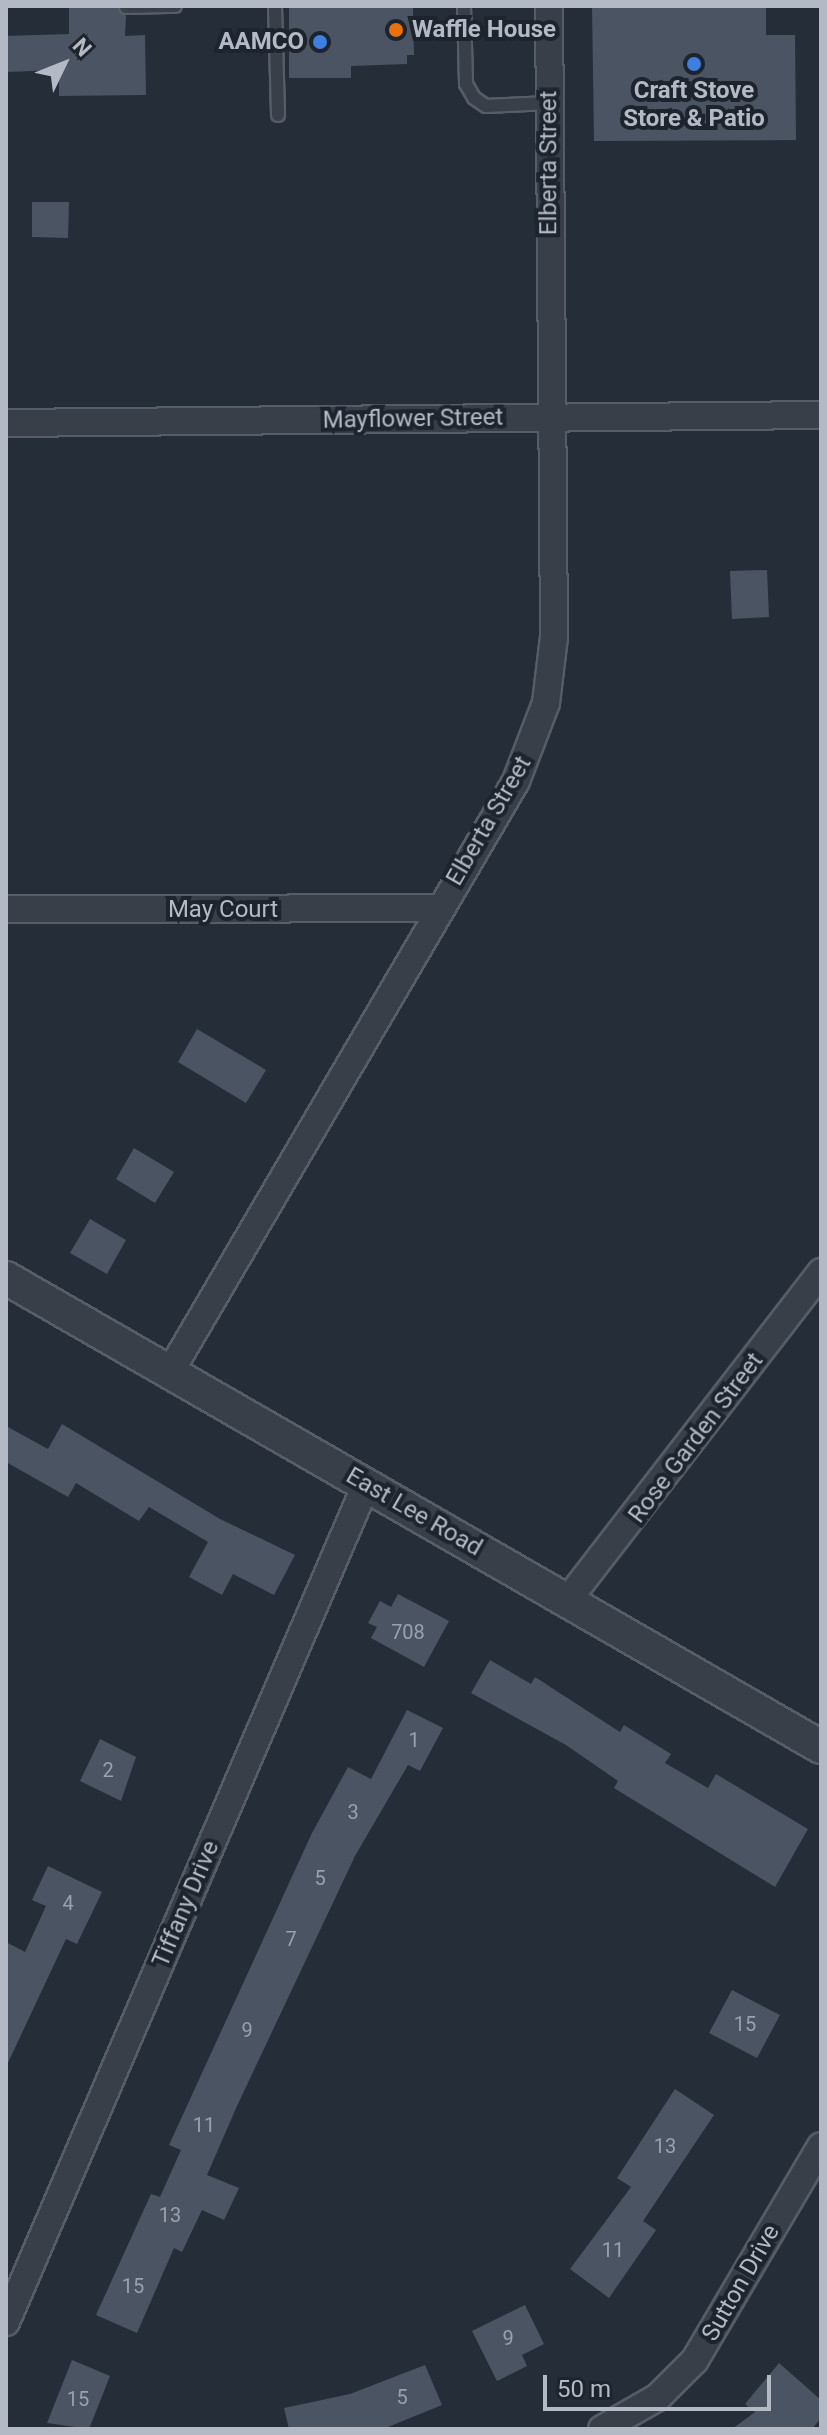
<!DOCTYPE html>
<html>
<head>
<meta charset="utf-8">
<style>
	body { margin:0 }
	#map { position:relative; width:827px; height:2435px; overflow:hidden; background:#252d39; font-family:Roboto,sans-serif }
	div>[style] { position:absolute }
	.building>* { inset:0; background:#4b5462 }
	.roads { filter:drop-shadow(2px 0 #565d67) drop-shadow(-2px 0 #565d67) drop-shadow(0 2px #565d67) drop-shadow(0 -2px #565d67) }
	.service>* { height:12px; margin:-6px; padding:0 6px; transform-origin:6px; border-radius:6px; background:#383f49 }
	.minor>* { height:26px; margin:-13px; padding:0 13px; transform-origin:13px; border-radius:13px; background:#383f49 }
	.tertiary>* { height:32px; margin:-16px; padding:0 16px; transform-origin:16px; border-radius:16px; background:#383f49 }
	.dots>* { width:22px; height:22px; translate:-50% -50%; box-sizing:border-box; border:4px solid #1d242e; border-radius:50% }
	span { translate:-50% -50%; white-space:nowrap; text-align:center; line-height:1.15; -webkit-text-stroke:8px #1d242e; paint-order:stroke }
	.number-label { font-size:20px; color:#9aa0ac }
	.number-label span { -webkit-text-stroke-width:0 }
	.poi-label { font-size:24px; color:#b4bac5; font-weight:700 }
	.left { translate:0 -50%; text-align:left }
	.right { translate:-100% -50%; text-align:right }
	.street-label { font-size:24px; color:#b4bac5 }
	.frame { position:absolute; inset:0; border:8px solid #b4bac5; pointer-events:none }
	.north { position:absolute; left:24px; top:24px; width:80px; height:80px; -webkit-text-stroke:6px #1d242e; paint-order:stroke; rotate:47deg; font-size:22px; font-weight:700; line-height:32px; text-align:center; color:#b4bac5 }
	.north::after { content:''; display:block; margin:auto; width:28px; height:36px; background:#b4bac5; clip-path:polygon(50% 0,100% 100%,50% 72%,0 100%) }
	.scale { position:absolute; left:543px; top:2375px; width:228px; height:36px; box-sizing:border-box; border:4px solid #b4bac5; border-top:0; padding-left:10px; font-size:24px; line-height:28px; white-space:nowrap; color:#b4bac5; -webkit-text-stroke:6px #1d242e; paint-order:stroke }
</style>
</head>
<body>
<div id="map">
	<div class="building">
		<i style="clip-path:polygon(69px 6px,117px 6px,126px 16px,125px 36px,145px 35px,146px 95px,59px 96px,59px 70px,6px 72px,6px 36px,69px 34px)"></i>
		<i style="clip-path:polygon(289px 6px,413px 6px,414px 55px,407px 55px,407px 64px,351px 66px,351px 78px,289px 78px)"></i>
		<i style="clip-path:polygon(592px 6px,766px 6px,766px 35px,795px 35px,796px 140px,594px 141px)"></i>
		<i style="clip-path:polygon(32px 202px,69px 202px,68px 238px,32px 237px)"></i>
		<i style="clip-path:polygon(767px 570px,769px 617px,732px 619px,730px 571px)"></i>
		<i style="clip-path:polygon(197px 1029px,266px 1070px,246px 1103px,178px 1062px)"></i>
		<i style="clip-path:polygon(134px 1148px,174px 1172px,155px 1203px,116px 1179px)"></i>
		<i style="clip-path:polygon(90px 1219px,126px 1240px,107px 1274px,70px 1253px)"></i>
		<i style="clip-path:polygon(62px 1424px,220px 1519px,295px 1555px,274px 1595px,233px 1574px,222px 1595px,189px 1577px,208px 1542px,149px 1507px,139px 1521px,76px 1483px,68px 1497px,6px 1462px,6px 1426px,48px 1449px)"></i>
		<i style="clip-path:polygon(398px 1594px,449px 1621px,424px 1667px,371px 1638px,377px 1627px,368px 1623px,380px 1601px,391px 1607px)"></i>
		<i style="clip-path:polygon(490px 1660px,531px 1684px,535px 1677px,620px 1732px,624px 1725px,671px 1754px,665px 1763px,708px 1788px,716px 1774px,808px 1829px,775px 1887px,614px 1788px,618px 1781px,566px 1745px,471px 1693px)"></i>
		<i style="clip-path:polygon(407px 1710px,443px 1728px,420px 1771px,408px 1765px,355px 1856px,237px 2106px,207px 2175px,239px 2188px,224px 2220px,202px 2210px,182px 2252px,174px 2248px,137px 2333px,96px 2315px,151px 2194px,160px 2197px,181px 2150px,169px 2145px,312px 1833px,348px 1767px,371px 1779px)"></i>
		<i style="clip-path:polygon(100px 1739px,136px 1757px,121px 1801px,80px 1781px)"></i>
		<i style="clip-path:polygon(48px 1866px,102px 1892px,77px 1944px,66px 1939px,6px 2067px,6px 1942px,25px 1952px,46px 1906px,32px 1900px)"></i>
		<i style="clip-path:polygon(732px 1990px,780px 2015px,757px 2058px,709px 2033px)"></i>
		<i style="clip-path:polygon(675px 2089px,714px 2115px,643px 2221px,656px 2230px,609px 2298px,570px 2269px,631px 2187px,617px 2178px)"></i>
		<i style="clip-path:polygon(525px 2305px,544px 2344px,522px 2355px,527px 2366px,497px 2381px,472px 2331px)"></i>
		<i style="clip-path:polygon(72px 2360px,110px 2376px,89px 2429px,47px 2423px)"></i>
		<i style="clip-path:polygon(779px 2363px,821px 2400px,821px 2418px,812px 2429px,732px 2429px,755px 2412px,745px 2404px)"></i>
		<i style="clip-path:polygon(425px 2365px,442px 2405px,383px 2429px,289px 2429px,284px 2408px,350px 2394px)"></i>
	</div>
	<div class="roads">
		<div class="service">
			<i style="left:275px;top:6px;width:109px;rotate:88.4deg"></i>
			<i style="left:464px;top:6px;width:78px;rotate:88.5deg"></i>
			<i style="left:466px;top:84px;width:16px;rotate:60deg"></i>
			<i style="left:474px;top:98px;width:14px;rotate:34deg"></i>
			<i style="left:486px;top:106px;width:63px;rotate:-2.7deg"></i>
			<i style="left:126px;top:7px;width:49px;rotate:-1.2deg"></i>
		</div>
		<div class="minor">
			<i style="left:6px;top:423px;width:815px;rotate:-0.56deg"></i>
			<i style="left:6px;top:909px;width:433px;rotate:-0.1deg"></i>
			<i style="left:170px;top:1372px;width:685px;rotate:-59.65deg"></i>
			<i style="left:516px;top:781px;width:84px;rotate:-69deg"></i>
			<i style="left:546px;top:703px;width:66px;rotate:-83.1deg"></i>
			<i style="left:554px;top:637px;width:631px;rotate:-90.45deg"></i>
			<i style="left:567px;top:1601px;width:416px;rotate:-52.3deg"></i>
			<i style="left:6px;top:2322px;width:911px;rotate:-66.73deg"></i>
			<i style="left:602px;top:2429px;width:64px;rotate:-29.7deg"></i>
			<i style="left:658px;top:2397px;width:52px;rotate:-45deg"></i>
			<i style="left:695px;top:2360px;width:248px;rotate:-59.5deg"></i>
		</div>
		<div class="tertiary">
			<i style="left:6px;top:1278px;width:940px;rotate:29.92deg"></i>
		</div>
	</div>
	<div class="dots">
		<i style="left:396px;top:30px;background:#e8710a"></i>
		<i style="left:320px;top:42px;background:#3f7fe0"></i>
		<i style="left:694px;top:64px;background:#3f7fe0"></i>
	</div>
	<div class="number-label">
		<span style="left:408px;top:1632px">708</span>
		<span style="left:414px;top:1740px">1</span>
		<span style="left:108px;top:1770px">2</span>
		<span style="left:353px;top:1812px">3</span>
		<span style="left:320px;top:1878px">5</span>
		<span style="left:68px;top:1903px">4</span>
		<span style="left:291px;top:1939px">7</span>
		<span style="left:745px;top:2024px">15</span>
		<span style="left:247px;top:2030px">9</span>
		<span style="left:204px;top:2125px">11</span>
		<span style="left:665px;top:2146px">13</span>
		<span style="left:170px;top:2215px">13</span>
		<span style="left:613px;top:2250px">11</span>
		<span style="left:133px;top:2286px">15</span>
		<span style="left:508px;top:2338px">9</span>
		<span style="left:402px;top:2397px">5</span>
		<span style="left:78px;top:2399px">15</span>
	</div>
	<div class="poi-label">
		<span class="left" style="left:412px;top:30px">Waffle House</span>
		<span class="right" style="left:304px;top:42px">AAMCO</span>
		<span style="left:694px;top:105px">Craft Stove<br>Store &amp; Patio</span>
	</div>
	<div class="street-label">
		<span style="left:549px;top:163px;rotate:-90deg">Elberta Street</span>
		<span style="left:413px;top:419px;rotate:-1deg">Mayflower Street</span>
		<span style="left:489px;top:821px;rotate:-60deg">Elberta Street</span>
		<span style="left:223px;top:910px">May Court</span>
		<span style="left:696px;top:1438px;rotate:-53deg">Rose Garden Street</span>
		<span style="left:414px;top:1512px;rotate:30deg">East Lee Road</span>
		<span style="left:186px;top:1904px;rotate:-67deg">Tiffany Drive</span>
		<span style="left:741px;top:2283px;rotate:-60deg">Sutton Drive</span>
	</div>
	<div class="frame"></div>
	<div class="north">N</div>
	<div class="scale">50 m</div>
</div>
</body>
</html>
